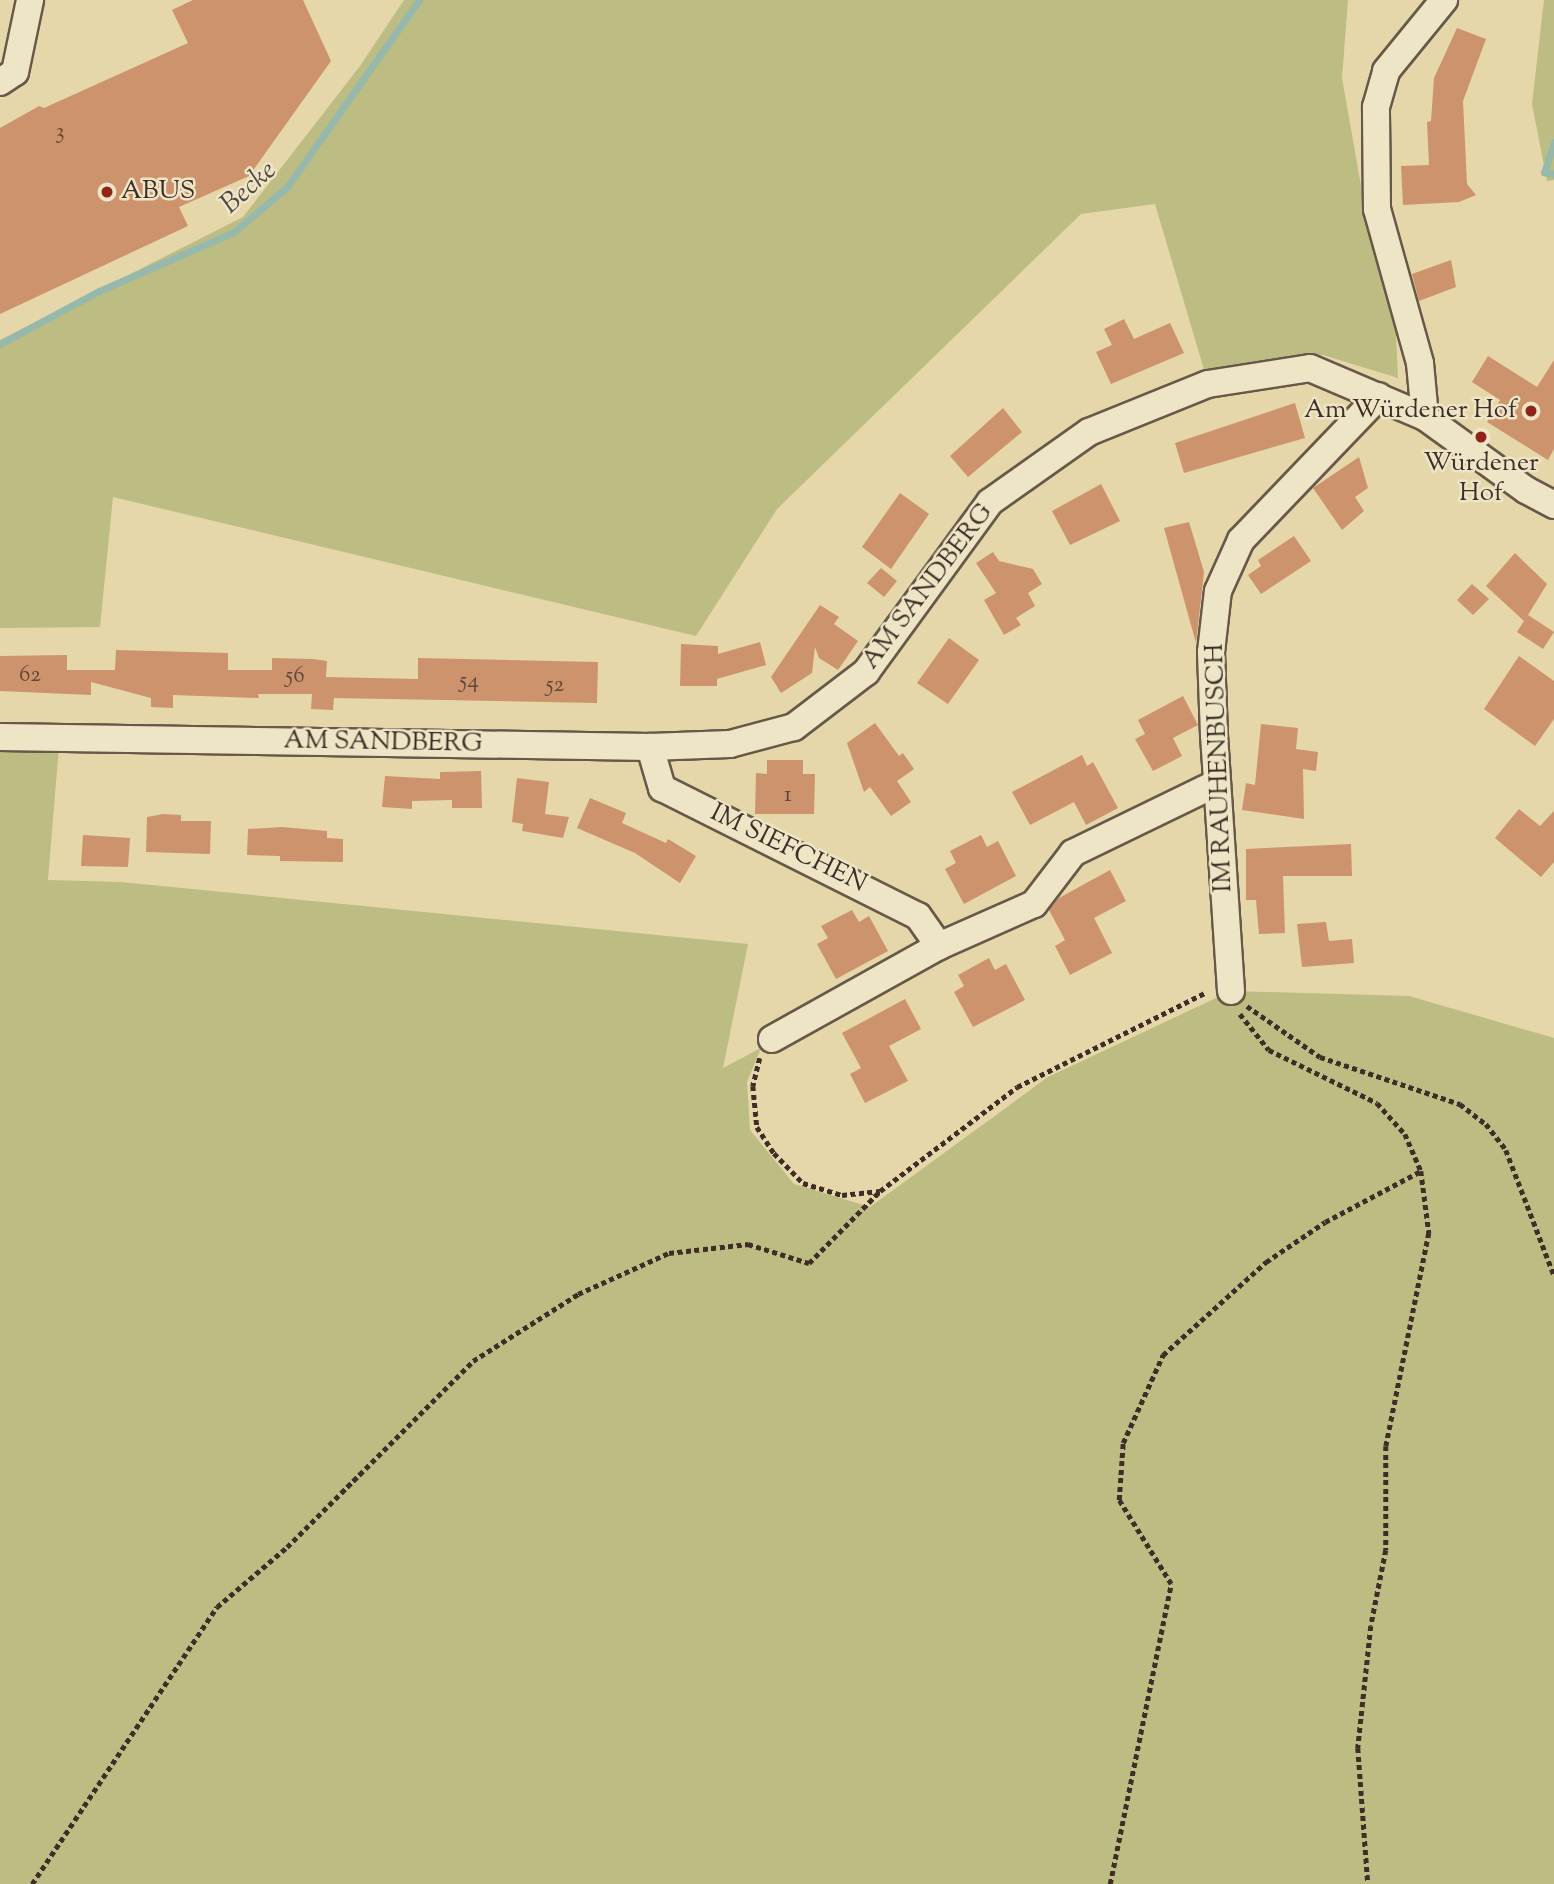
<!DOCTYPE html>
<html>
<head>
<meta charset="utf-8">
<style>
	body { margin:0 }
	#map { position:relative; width:1554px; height:1884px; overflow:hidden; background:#e5d7a9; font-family:"Sorts Mill Goudy",serif }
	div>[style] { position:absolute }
	.green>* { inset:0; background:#bcbc83 }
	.stream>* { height:7px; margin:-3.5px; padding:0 3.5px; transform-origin:3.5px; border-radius:3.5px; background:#96b9ac }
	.building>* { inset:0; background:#cd936c }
	.path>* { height:4.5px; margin-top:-2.25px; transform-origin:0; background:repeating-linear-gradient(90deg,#3f2e27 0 5px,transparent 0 8.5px) }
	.roads { filter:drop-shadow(2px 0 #685848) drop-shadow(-2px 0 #685848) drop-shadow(0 2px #685848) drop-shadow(0 -2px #685848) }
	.street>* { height:26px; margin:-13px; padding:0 13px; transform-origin:13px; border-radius:13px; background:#eee5c7 }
	.dots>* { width:19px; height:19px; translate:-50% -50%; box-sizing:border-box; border:4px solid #eee5c7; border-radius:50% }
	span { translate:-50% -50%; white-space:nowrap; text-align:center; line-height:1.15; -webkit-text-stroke:5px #eee5c7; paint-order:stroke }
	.number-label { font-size:23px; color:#624738 }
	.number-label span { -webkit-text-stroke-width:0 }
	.poi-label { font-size:26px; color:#3f2e27 }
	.left { translate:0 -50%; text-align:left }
	.right { translate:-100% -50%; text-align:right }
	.street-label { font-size:26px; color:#3f2e27 }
	.water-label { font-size:28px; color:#504a42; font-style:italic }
</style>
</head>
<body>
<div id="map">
	<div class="green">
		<i style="clip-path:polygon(404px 0,1348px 0,1342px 78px,1364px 203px,1395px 315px,1398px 378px,1323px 355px,1205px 373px,1155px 204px,1081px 214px,777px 509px,696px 636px,113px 497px,100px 627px,0 628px,0 340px,243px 217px,360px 66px)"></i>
		<i style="clip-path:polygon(1544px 0,1554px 0,1554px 180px,1547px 181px,1532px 104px)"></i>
		<i style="clip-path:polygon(0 746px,59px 746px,48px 880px,121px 882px,748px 944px,723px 1068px,761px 1048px,747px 1082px,750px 1130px,794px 1184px,870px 1207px,1048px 1077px,1231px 991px,1409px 996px,1554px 1038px,1554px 1884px,0 1884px)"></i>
	</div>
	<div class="stream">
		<i style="left:1554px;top:142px;width:32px;rotate:108deg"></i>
		<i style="left:1544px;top:172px;width:10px;rotate:11deg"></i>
		<i style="left:0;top:344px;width:112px;rotate:-28.2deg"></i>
		<i style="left:99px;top:291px;width:147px;rotate:-23.6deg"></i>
		<i style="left:234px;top:232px;width:70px;rotate:-40.3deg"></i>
		<i style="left:287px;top:187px;width:229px;rotate:-54.8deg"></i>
	</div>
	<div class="building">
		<i style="clip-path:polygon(193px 0,303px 0,331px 61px,249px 176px,179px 207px,188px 226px,0 314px,0 128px,39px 106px,44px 108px,188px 43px,172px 10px)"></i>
		<i style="clip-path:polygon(1457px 28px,1486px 39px,1463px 101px,1467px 184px,1476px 195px,1459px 202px,1403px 205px,1401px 166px,1429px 165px,1427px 122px,1431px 121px,1434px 78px)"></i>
		<i style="clip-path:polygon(1451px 260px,1456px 287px,1419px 301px,1412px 274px)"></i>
		<i style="clip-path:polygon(1124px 319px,1134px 339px,1170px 323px,1184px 353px,1111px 384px,1096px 352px,1112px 345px,1104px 329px)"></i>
		<i style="clip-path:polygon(1488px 356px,1537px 387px,1554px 360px,1554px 449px,1548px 460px,1487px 422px,1500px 400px,1472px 382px)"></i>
		<i style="clip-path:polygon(1295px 403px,1305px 438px,1184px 473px,1175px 443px)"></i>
		<i style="clip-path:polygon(1003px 408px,1022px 432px,968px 477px,950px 456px)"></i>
		<i style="clip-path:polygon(1359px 457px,1368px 488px,1355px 497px,1364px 511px,1342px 530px,1313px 488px)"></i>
		<i style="clip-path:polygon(1101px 484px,1120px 521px,1070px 545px,1052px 511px)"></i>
		<i style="clip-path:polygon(900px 493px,929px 514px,891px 569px,862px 547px)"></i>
		<i style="clip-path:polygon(1189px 522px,1204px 572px,1196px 643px,1164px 528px)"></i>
		<i style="clip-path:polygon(1294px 536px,1311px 561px,1261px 594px,1248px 575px,1261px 566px,1258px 560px)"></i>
		<i style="clip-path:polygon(993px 552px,999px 561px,1033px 569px,1042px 584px,1028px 593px,1035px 606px,1016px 618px,1021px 625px,1004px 635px,984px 600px,996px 593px,976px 563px)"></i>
		<i style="clip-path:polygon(1515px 553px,1547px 584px,1528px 615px,1554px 632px,1543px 649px,1517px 632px,1524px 621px,1486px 586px)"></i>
		<i style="clip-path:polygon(881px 568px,897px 581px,884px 597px,867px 583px)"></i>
		<i style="clip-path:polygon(1472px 584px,1489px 599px,1473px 615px,1457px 600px)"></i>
		<i style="clip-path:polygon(820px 605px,839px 617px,834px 624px,858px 641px,838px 670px,819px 658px,815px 647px,812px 673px,781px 693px,771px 677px)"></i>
		<i style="clip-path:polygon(949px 638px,979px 660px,948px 704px,917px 683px)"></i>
		<i style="clip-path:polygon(760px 642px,766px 665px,717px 679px,717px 686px,680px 686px,681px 644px,718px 646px,718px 654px)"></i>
		<i style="clip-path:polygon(116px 650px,228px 653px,228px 670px,272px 670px,272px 658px,313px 659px,327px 661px,326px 677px,418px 679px,418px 658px,598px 662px,597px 703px,334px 698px,333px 710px,311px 709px,312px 694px,258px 694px,259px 698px,173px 695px,173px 708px,151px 707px,151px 698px,91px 682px,91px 695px,0 691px,0 656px,67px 655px,67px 670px,115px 670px)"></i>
		<i style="clip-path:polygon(1519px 656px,1554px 681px,1554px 719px,1535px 746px,1484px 709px)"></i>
		<i style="clip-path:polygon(1183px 696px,1198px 725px,1173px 738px,1182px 756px,1153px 771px,1135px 739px,1145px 734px,1138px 720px)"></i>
		<i style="clip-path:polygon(875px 723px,899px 756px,903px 753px,914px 769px,897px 781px,911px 802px,891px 816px,870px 787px,864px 792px,847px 743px)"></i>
		<i style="clip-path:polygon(1261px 724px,1298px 728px,1296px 749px,1318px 752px,1316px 771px,1303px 769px,1304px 819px,1242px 810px,1246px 783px,1255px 785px)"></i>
		<i style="clip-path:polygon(1082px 755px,1087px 766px,1093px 762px,1118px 808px,1086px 825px,1074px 802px,1030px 825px,1012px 792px)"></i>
		<i style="clip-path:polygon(767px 760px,803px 760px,803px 774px,815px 774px,814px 814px,755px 814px,756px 773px,767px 774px)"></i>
		<i style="clip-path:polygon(481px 771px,482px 808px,452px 808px,452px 800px,412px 801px,412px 809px,382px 807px,385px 776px,440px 779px,440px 772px)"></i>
		<i style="clip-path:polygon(517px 778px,549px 782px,545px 814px,569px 817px,563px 838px,522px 831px,523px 824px,512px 822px)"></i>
		<i style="clip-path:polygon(590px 798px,626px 813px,622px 823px,666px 843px,668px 839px,696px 856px,680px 883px,635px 853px,577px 828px)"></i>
		<i style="clip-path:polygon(1519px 809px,1540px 826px,1554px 811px,1554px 862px,1541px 877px,1495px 838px)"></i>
		<i style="clip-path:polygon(163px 814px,181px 815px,181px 821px,211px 821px,210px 854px,146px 852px,147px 817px)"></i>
		<i style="clip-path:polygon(282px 827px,327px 831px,327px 838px,343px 839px,343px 862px,280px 861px,280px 856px,247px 855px,248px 829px)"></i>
		<i style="clip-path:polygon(83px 835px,130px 838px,128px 867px,81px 866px)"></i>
		<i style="clip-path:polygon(981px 835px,987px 847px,998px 841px,1016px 876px,964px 904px,945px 869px,956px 863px,950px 851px)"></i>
		<i style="clip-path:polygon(1351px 844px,1352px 876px,1283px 876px,1285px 933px,1259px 934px,1256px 900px,1246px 900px,1246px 849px)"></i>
		<i style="clip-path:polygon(1110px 870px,1126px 901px,1094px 918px,1112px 953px,1070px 975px,1055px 946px,1065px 940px,1049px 910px,1059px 898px)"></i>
		<i style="clip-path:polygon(852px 910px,859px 922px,869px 916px,888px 951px,836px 979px,817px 944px,828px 938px,821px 926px)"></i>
		<i style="clip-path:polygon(1326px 922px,1329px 941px,1352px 939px,1354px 963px,1302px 967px,1297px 924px)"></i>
		<i style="clip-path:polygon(989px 958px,995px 970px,1006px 964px,1025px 1000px,973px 1027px,954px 992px,964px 986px,958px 975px)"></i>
		<i style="clip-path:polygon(905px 999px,921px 1029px,889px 1046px,908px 1081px,865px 1103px,850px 1074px,861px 1068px,842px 1033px)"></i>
	</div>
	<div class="path">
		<i style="left:1247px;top:1006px;width:89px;rotate:34.9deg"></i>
		<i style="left:1320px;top:1057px;width:148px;rotate:18.6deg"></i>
		<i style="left:1460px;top:1104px;width:33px;rotate:38deg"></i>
		<i style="left:1486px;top:1124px;width:33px;rotate:52deg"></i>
		<i style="left:1506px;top:1150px;width:134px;rotate:69deg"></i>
		<i style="left:1240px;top:1014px;width:46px;rotate:51.1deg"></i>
		<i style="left:1269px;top:1050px;width:120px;rotate:26.1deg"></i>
		<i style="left:1377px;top:1103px;width:42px;rotate:47.9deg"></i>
		<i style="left:1405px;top:1134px;width:40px;rotate:66.6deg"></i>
		<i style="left:1421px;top:1171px;width:63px;rotate:82.6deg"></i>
		<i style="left:1429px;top:1233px;width:217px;rotate:101.4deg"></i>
		<i style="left:1386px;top:1446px;width:104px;rotate:90deg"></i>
		<i style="left:1386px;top:1550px;width:77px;rotate:101.2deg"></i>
		<i style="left:1371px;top:1626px;width:123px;rotate:96.1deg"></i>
		<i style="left:1358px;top:1748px;width:136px;rotate:85.8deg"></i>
		<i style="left:760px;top:1058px;width:29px;rotate:104deg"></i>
		<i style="left:753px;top:1086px;width:41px;rotate:84.4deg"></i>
		<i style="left:757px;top:1127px;width:31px;rotate:57deg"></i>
		<i style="left:774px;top:1153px;width:42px;rotate:46deg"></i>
		<i style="left:803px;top:1183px;width:41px;rotate:17.1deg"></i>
		<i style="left:842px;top:1195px;width:38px;rotate:-6deg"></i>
		<i style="left:880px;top:1191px;width:172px;rotate:-37.2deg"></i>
		<i style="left:1017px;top:1087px;width:212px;rotate:-26.6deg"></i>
		<i style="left:32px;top:1884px;width:333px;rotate:-56.3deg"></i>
		<i style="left:217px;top:1607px;width:92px;rotate:-40.6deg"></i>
		<i style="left:287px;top:1547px;width:263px;rotate:-45deg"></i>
		<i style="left:473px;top:1361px;width:125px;rotate:-32.5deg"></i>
		<i style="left:578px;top:1294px;width:100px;rotate:-24.3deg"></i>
		<i style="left:669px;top:1253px;width:80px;rotate:-6.5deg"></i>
		<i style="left:748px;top:1244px;width:64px;rotate:17.3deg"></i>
		<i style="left:809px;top:1263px;width:101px;rotate:-45.4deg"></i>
		<i style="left:1110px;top:1884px;width:306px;rotate:-78.5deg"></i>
		<i style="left:1171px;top:1584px;width:99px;rotate:-121.8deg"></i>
		<i style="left:1119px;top:1500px;width:57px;rotate:-86deg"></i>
		<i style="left:1123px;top:1443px;width:97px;rotate:-65.6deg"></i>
		<i style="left:1163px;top:1355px;width:139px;rotate:-42.1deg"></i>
		<i style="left:1266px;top:1262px;width:71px;rotate:-34.1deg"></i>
		<i style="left:1325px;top:1222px;width:109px;rotate:-28deg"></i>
	</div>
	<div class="roads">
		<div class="street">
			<i style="left:0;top:82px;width:18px;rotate:-34deg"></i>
			<i style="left:15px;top:72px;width:74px;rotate:-78.2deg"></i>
			<i style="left:1425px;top:417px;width:54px;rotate:-95.3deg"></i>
			<i style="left:1420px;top:363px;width:160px;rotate:-105.6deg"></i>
			<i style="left:1377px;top:209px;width:102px;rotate:-90.6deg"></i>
			<i style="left:1376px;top:107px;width:37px;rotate:-74deg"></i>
			<i style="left:1386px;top:71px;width:92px;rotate:-50.8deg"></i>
			<i style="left:0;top:737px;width:650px;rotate:0.88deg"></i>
			<i style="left:650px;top:747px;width:80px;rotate:-2.1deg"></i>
			<i style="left:730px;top:744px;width:66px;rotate:-14.9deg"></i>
			<i style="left:794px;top:727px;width:91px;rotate:-37.4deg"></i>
			<i style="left:866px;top:672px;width:210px;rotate:-53.9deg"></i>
			<i style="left:990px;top:502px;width:121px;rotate:-35.3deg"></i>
			<i style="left:1089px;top:432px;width:128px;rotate:-22deg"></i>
			<i style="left:1208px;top:384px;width:103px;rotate:-8.9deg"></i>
			<i style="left:1310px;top:368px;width:125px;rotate:23.1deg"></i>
			<i style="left:1425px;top:417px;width:125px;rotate:35.9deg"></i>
			<i style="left:1526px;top:490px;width:32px;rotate:28deg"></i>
			<i style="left:650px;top:747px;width:43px;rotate:73.7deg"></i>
			<i style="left:662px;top:788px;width:286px;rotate:26.6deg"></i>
			<i style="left:918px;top:916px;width:37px;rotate:55deg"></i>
			<i style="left:1231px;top:991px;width:257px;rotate:-93.8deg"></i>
			<i style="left:1214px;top:735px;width:83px;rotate:-92.1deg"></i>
			<i style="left:1211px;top:652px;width:61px;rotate:-83.5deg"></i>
			<i style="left:1218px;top:591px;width:56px;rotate:-65.7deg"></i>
			<i style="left:1241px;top:540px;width:199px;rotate:-46.2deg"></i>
			<i style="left:772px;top:1039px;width:191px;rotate:-29.1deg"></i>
			<i style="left:939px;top:946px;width:104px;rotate:-23.9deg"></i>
			<i style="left:1034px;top:904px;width:64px;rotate:-52.6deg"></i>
			<i style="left:1073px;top:853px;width:158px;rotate:-25.9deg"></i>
		</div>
	</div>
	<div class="dots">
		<i style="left:107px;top:192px;background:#8f2418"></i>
		<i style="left:1531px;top:411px;background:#8f2418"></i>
		<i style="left:1481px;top:437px;background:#8f2418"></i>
	</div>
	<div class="number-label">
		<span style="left:60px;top:133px">3</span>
		<span style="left:30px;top:676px">62</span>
		<span style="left:295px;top:677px">56</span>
		<span style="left:469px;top:682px">54</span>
		<span style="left:555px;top:686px">52</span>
		<span style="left:788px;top:796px">1</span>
	</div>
	<div class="poi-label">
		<span class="left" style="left:121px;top:192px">ABUS</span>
		<span class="right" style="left:1517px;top:411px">Am Würdener Hof</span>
		<span style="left:1481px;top:479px">Würdener<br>Hof</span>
	</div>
	<div class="street-label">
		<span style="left:928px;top:587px;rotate:-53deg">AM SANDBERG</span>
		<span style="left:383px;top:743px;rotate:1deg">AM SANDBERG</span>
		<span style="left:1220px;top:768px;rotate:-92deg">IM RAUHENBUSCH</span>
		<span style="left:788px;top:849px;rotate:26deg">IM SIEFCHEN</span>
	</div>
	<div class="water-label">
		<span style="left:249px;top:188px;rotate:-42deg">Becke</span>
	</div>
</div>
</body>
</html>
